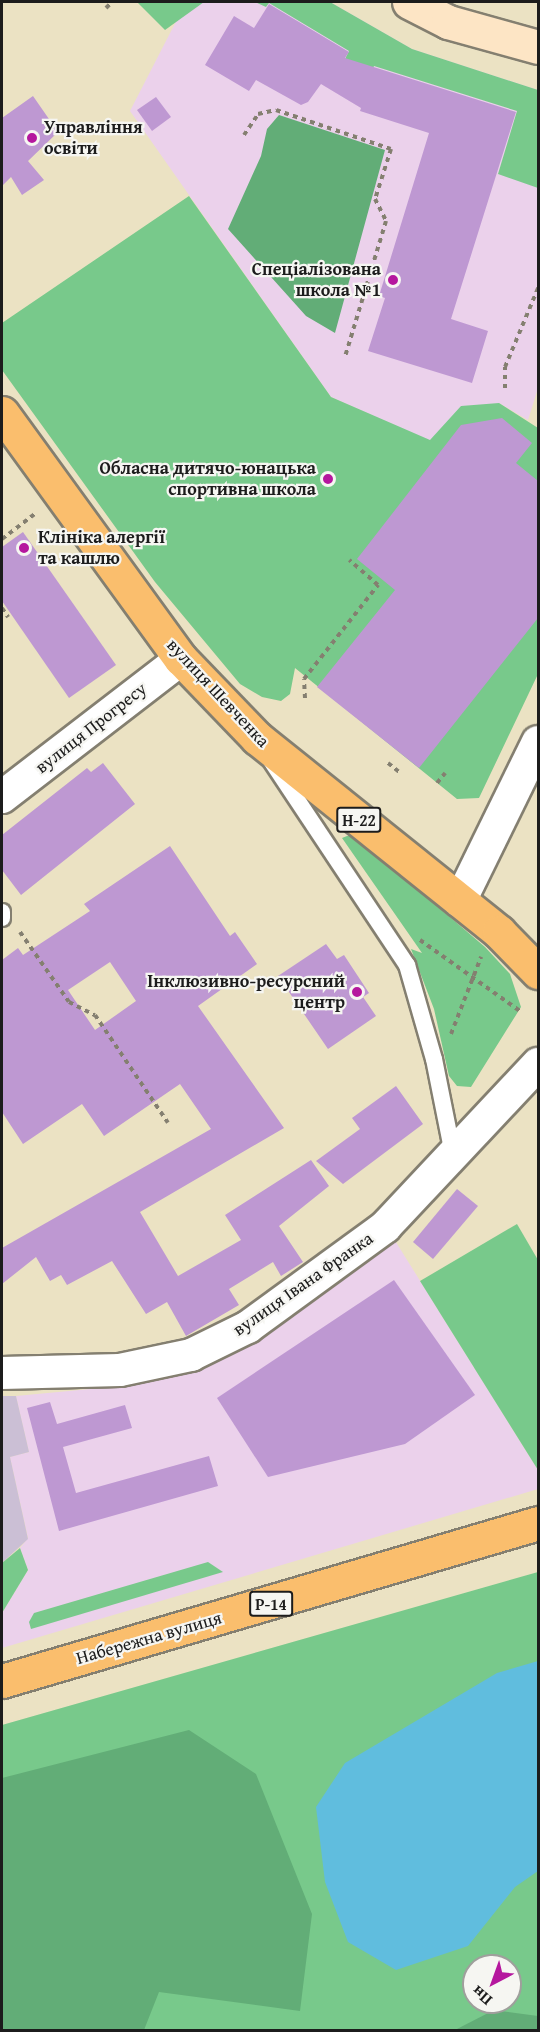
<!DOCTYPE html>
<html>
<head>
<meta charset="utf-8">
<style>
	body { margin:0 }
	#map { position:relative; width:540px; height:2032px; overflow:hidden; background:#ebe2c3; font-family:"Gentium Book Plus",serif }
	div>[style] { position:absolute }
	.built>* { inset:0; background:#ebd1eb }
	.industrial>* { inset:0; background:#cbbfd5 }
	.green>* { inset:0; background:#78c98b }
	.forest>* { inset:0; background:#62ad77 }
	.water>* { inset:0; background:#60bdde }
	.building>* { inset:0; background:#be98d2 }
	.path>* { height:4px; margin-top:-2px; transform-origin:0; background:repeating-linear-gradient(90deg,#847f70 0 4.5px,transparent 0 9px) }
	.roads { filter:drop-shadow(2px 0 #847f70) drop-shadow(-2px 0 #847f70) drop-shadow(0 2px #847f70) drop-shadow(0 -2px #847f70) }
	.service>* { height:16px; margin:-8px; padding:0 8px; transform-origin:8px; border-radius:8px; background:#fff }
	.minor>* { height:32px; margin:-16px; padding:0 16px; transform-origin:16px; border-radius:16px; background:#fff }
	.secondary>* { height:33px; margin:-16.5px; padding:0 16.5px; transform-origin:16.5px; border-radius:16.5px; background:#fde5c5 }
	.primary>* { height:33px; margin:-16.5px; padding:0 16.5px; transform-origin:16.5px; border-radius:16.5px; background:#fabe6d }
	.dots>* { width:16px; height:16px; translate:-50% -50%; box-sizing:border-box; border:3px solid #f6f6f2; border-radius:50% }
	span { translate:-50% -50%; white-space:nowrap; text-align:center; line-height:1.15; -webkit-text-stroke:4.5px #f6f6f2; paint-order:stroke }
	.shield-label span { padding:2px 4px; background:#f6f6f2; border:2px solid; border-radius:4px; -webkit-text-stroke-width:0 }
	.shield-label { font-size:16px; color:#1c1c1c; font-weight:700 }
	.poi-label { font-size:18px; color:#1c1c1c; font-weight:700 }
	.left { translate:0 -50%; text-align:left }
	.right { translate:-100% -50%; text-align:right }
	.street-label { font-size:18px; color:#1c1c1c }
	.frame { position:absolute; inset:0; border:3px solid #1c1c1c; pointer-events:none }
	.north { position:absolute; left:462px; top:1954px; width:60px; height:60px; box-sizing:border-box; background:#f6f6f2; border:2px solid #9f9f9c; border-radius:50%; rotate:221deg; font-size:16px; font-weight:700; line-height:24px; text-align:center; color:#1c1c1c }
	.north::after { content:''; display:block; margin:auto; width:21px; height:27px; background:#b5179e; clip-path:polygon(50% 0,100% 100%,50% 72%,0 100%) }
</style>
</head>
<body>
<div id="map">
	<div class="built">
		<i style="clip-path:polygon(186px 2px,330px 2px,412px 49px,538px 90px,538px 388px,528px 420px,499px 403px,430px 441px,331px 397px,130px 111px)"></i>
		<i style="clip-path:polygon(394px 1239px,538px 1470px,538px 1489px,2px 1648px,2px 1613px,28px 1570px,20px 1548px,28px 1538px,10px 1457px,29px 1452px,16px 1396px,122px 1386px,197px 1368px)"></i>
	</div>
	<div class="industrial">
		<i style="clip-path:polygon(2px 1396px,16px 1396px,29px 1452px,10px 1457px,28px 1539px,2px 1563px)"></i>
	</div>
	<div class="green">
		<i style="clip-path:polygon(137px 2px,204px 2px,165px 30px)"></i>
		<i style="clip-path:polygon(255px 2px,330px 2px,412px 49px,538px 90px,538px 188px,498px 174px,517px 111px,374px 66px,370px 75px,344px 61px,349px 51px,269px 3px,266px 7px)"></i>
		<i style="clip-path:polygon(189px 196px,331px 397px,430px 440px,461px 406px,499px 403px,538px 428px,538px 674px,479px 798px,457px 799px,295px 668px,290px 694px,281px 701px,262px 697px,240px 684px,155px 582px,2px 370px,2px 323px)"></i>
		<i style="clip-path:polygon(347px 836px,355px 836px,485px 947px,510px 974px,521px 1007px,471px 1087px,457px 1086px,449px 1076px,434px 1009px,411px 949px,422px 953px,342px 838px)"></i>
		<i style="clip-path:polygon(517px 1224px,538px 1260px,538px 1470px,420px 1281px)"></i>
		<i style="clip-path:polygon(20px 1548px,28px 1570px,2px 1613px,2px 1563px)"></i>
		<i style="clip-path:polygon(208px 1562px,223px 1572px,31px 1629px,29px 1622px,34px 1613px)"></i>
		<i style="clip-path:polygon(evenodd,538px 1572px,538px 2030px,2px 2030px,2px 1725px,538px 1572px,474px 1966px,510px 1966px,510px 2002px,474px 2002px,474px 1966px)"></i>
	</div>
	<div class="forest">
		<i style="clip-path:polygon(279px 115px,385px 150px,335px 333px,306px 316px,228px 229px,261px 156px,267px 129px)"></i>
		<i style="clip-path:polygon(189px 1730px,256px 1774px,312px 1914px,300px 2011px,159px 1992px,144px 2030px,2px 2030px,2px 1778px)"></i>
		<i style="clip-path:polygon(494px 2010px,538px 2016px,538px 2030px,455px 2030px)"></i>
	</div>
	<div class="water">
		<i style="clip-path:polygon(538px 1661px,538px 1871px,515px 1887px,468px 1946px,396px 1970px,348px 1942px,325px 1882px,316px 1807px,345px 1763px,497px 1673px)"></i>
	</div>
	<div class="building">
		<i style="clip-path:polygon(269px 4px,349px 52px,345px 58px,516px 112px,451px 319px,488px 331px,472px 383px,368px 351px,385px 298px,379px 296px,429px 133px,360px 111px,361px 108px,321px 84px,308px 102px,301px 105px,256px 80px,249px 91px,205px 65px,234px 16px,254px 28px)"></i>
		<i style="clip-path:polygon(33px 96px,58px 132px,28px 161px,44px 180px,22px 195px,11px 177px,2px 186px,2px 118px)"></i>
		<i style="clip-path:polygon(156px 97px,171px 117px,152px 131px,137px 110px)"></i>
		<i style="clip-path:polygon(502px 418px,532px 443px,516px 463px,538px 481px,538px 618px,419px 768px,317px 687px,395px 590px,357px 559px,461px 425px)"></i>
		<i style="clip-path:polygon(23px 532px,116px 665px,69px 698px,2px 601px,2px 547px)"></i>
		<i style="clip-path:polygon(103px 763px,135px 804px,21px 895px,2px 870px,2px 835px,87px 768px,91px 772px)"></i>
		<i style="clip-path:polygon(evenodd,170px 846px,230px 936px,235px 932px,257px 964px,198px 1006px,284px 1128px,140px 1212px,178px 1276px,241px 1240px,225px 1215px,311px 1160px,329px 1186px,279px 1226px,303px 1262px,281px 1276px,273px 1262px,229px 1289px,239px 1305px,186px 1336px,167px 1302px,146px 1314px,112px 1261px,67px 1285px,61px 1275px,50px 1281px,36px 1257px,2px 1284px,2px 1248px,211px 1129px,180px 1084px,104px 1136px,82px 1104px,23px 1144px,2px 1112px,2px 960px,18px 948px,23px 955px,90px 911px,84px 904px,170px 846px,110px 962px,136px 1001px,95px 1030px,68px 990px,110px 962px)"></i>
		<i style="clip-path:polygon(326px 944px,337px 959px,344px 955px,369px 993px,363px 997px,376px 1016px,328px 1049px,278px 976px)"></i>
		<i style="clip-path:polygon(396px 1086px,423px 1124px,343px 1184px,316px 1161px,360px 1129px,352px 1118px)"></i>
		<i style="clip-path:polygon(457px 1189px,478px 1206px,433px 1259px,413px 1242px)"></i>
		<i style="clip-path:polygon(394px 1280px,475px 1395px,405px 1444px,268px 1477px,217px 1398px)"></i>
		<i style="clip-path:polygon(50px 1402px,57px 1424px,125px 1405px,132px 1428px,63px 1447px,76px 1493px,209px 1456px,218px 1486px,59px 1531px,27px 1408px)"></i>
	</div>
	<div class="path">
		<i style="left:106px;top:8px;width:8px;rotate:-45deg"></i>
		<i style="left:244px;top:135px;width:25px;rotate:-56deg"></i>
		<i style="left:258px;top:114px;width:18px;rotate:-13deg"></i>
		<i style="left:276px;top:110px;width:121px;rotate:18.7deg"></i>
		<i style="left:391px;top:149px;width:52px;rotate:107.7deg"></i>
		<i style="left:375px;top:199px;width:25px;rotate:63deg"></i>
		<i style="left:386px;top:221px;width:142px;rotate:106.8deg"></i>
		<i style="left:505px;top:388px;width:21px;rotate:-90deg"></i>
		<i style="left:505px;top:367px;width:86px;rotate:-67.3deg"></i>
		<i style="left:2px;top:539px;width:43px;rotate:-37.4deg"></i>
		<i style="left:2px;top:608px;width:11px;rotate:56deg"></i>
		<i style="left:305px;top:698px;width:19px;rotate:-93deg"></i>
		<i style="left:304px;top:679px;width:120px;rotate:-51.8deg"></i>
		<i style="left:378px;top:585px;width:38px;rotate:-139deg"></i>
		<i style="left:388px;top:763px;width:14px;rotate:39deg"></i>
		<i style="left:437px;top:783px;width:13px;rotate:-51deg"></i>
		<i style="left:20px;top:932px;width:85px;rotate:55deg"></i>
		<i style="left:69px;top:1002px;width:29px;rotate:27deg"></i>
		<i style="left:95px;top:1015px;width:130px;rotate:55.9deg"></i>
		<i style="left:420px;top:940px;width:123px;rotate:35.4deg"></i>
		<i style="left:451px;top:1034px;width:83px;rotate:-68.7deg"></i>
	</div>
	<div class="roads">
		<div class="service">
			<i style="left:272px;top:762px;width:244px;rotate:56.4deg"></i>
			<i style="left:407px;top:965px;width:98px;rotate:74deg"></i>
			<i style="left:434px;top:1059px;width:97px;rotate:78.7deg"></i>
			<i style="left:2px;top:912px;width:6px;rotate:90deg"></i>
		</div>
		<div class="minor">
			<i style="left:2px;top:797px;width:226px;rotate:-37.6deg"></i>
			<i style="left:460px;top:901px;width:177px;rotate:-63.9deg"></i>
			<i style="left:2px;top:1373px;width:118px;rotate:-1.5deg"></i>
			<i style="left:120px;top:1370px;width:73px;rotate:-11.9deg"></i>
			<i style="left:191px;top:1355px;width:64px;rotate:-26.2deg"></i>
			<i style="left:248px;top:1327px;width:170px;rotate:-36.1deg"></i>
			<i style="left:385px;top:1227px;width:224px;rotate:-46.8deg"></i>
		</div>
		<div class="secondary">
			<i style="left:409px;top:2px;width:44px;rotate:27.1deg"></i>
			<i style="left:448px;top:22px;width:93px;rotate:15.5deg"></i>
		</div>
		<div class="primary">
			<i style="left:2px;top:413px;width:304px;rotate:54deg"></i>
			<i style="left:181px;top:659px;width:110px;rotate:46.1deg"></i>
			<i style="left:257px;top:738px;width:310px;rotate:38.7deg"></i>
			<i style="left:499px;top:932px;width:56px;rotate:45.7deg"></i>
			<i style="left:2px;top:1681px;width:559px;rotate:-16.42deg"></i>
		</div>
	</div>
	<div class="dots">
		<i style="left:32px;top:138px;background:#b5179e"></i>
		<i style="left:393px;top:280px;background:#b5179e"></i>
		<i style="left:328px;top:479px;background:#b5179e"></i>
		<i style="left:24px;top:548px;background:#b5179e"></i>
		<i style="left:357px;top:992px;background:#b5179e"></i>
	</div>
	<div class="shield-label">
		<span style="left:359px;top:820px">Н-22</span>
		<span style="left:271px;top:1604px">Р-14</span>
	</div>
	<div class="poi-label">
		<span class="left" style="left:44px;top:138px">Управління<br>освіти</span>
		<span class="right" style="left:381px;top:280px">Спеціалізована<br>школа №1</span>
		<span class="right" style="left:316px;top:479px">Обласна дитячо-юнацька<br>спортивна школа</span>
		<span class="left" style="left:38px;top:548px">Клініка алергії<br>та кашлю</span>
		<span class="right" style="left:345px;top:992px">Інклюзивно-ресурсний<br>центр</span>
	</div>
	<div class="street-label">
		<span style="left:218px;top:693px;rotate:47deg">вулиця Шевченка</span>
		<span style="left:91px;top:728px;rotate:-38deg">вулиця Прогресу</span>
		<span style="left:303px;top:1284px;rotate:-35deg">вулиця Івана Франка</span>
		<span style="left:149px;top:1638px;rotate:-16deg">Набережна вулиця</span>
	</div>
	<div class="frame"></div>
	<div class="north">Пн</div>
</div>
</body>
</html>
